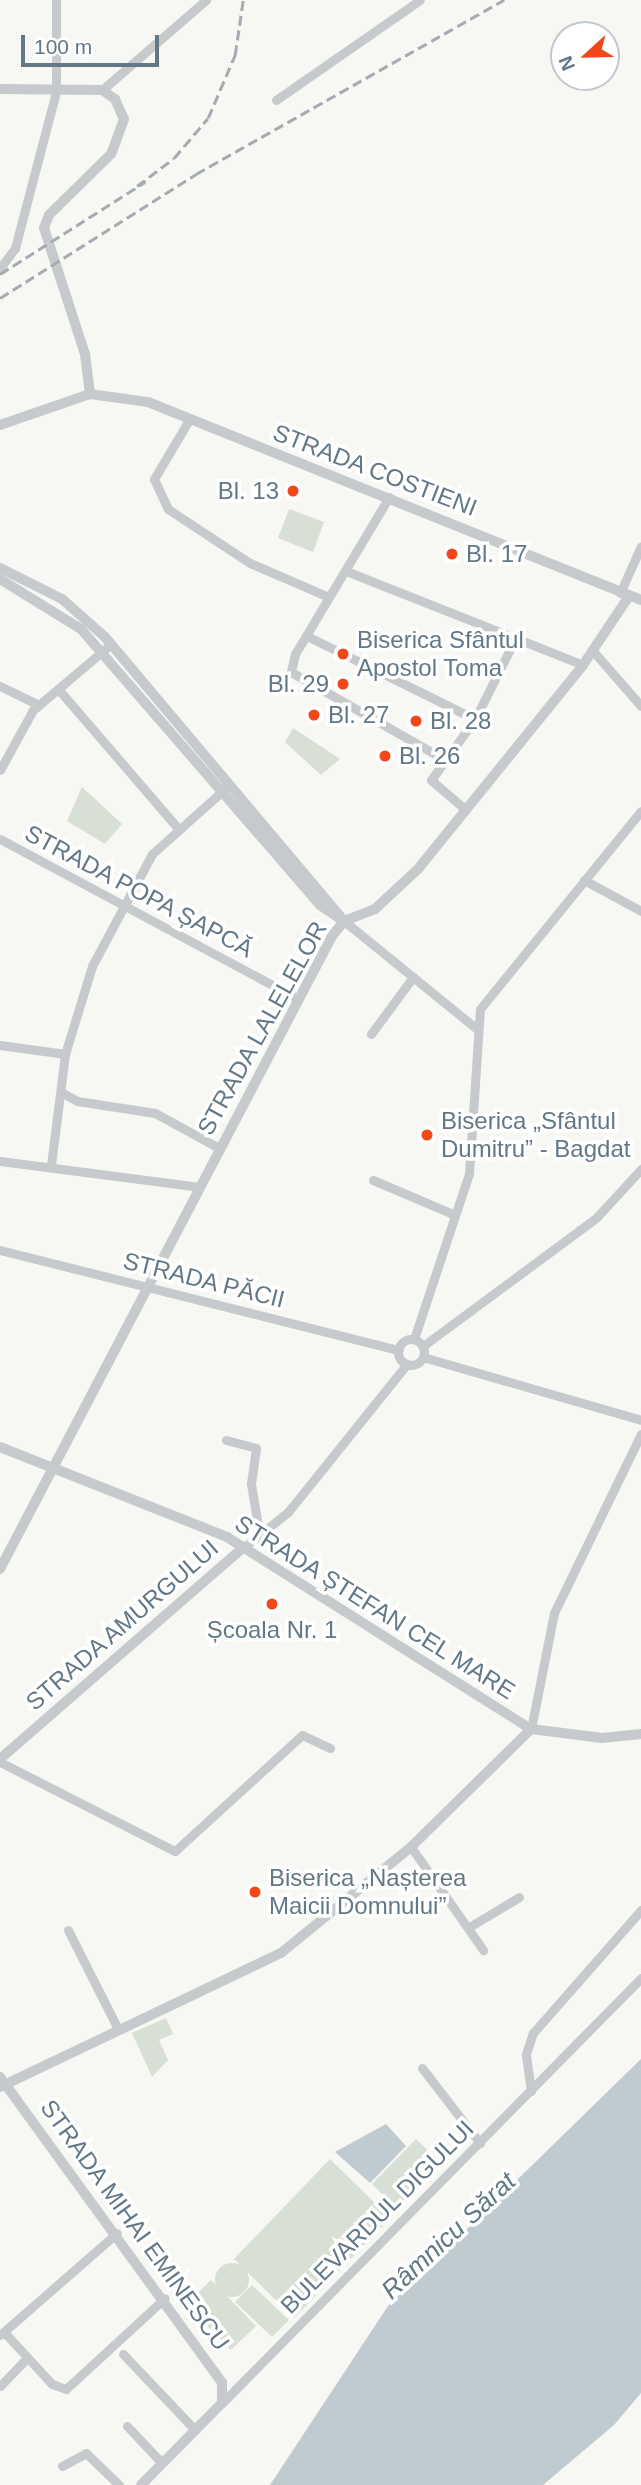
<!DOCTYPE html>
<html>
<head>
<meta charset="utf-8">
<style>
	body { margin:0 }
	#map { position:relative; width:641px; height:2485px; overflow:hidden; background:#f7f7f3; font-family:Helvetica,sans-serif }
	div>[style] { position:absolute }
	.green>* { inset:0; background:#d8dfd4 }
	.round { border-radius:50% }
	.water>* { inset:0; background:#bfcbd0 }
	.minor>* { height:9px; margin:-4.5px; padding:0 4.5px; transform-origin:4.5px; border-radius:4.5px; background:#c6cacd }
	.minor>.ring { margin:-4.5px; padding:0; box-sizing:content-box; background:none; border:9px solid #c6cacd; border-radius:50% }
	.tertiary>* { height:10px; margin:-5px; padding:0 5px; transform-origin:5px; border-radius:5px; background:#c6cacd }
	.rail>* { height:2.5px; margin-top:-1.25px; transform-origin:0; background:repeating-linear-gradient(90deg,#a4abb1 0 10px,transparent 0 15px) }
	.dots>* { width:19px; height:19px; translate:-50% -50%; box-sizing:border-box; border:4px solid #fff; border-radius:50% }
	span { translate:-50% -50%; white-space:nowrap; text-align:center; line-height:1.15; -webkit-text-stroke:7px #fff; paint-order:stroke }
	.street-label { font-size:24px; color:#637887 }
	.poi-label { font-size:24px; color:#637887 }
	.right { translate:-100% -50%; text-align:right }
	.left { translate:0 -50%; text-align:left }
	.water-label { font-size:26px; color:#5f7a83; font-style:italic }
	.north { position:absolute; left:550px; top:21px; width:70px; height:70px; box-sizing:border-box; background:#fff; border:2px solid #c1c9cf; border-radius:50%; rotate:248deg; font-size:19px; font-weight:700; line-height:28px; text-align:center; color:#637887 }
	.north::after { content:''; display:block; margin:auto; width:24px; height:32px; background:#f24718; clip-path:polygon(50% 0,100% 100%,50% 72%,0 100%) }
	.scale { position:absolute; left:21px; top:35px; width:138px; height:32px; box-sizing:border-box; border:4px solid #637887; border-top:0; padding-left:9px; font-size:21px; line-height:24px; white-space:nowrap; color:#637887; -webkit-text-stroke:5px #fff; paint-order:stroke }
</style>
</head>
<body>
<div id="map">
	<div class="green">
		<i style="clip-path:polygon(289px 509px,324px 522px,313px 552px,278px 538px)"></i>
		<i style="clip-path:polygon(293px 728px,340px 759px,321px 775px,285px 742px)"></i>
		<i style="clip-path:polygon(82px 787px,122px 824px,105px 844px,67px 821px)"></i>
		<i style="clip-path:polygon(166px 2018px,173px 2034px,159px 2040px,168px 2060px,152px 2077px,132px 2033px)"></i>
		<i style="clip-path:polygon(416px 2139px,440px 2162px,396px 2208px,372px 2184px)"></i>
		<i style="clip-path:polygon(330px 2159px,390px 2218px,294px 2318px,234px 2259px)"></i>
		<i class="round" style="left:215px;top:2263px;width:34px;height:34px"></i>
		<i style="clip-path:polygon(211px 2280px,256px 2326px,231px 2350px,186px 2305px)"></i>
		<i style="clip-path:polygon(252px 2285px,289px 2320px,272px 2337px,235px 2302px)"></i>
	</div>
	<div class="water">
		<i style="clip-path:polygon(641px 2059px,641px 2393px,614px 2425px,543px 2485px,270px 2485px,388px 2306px)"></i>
		<i style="clip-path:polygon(386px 2124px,406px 2146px,370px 2183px,335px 2152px)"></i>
	</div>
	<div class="minor">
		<i style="left:102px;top:90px;width:138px;rotate:-40.9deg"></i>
		<i style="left:276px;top:100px;width:175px;rotate:-34.8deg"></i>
		<i style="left:0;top:268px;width:25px;rotate:-53deg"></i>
		<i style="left:15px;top:248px;width:161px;rotate:-75.3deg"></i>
		<i style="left:56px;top:92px;width:92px;rotate:-90deg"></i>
		<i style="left:189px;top:420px;width:69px;rotate:120.7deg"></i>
		<i style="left:154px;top:479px;width:33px;rotate:65deg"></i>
		<i style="left:168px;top:509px;width:98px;rotate:33.4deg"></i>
		<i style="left:250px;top:563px;width:86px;rotate:23.3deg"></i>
		<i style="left:389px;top:497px;width:183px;rotate:120.9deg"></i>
		<i style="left:295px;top:654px;width:18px;rotate:103deg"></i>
		<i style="left:291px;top:672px;width:177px;rotate:29.7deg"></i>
		<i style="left:346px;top:571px;width:255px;rotate:21.6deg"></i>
		<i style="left:620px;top:593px;width:51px;rotate:-65.9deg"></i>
		<i style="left:307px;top:636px;width:187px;rotate:26.3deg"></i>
		<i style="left:593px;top:651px;width:73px;rotate:48.9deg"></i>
		<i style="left:0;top:686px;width:43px;rotate:26deg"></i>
		<i style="left:59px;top:690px;width:181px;rotate:49.3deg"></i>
		<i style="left:0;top:770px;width:68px;rotate:-61.2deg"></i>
		<i style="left:33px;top:710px;width:102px;rotate:-40.2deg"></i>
		<i style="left:466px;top:810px;width:46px;rotate:-139.4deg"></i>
		<i style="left:431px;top:780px;width:75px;rotate:-54.2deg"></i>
		<i style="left:475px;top:719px;width:89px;rotate:-63.4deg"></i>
		<i style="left:0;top:839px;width:337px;rotate:28.2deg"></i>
		<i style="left:584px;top:880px;width:65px;rotate:28.5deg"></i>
		<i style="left:344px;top:921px;width:171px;rotate:39.1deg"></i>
		<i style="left:371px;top:1034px;width:71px;rotate:-53.6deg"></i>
		<i style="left:0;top:1045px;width:66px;rotate:7.9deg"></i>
		<i style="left:61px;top:1092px;width:18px;rotate:29deg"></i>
		<i style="left:77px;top:1101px;width:79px;rotate:8.7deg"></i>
		<i style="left:155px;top:1113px;width:73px;rotate:28.7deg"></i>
		<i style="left:0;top:1161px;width:201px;rotate:7.4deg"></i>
		<i style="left:51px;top:1165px;width:112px;rotate:-82.8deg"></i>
		<i style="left:65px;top:1054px;width:92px;rotate:-72.9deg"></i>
		<i style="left:92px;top:966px;width:127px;rotate:-61.8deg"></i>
		<i style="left:152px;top:854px;width:101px;rotate:-41.8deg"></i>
		<i style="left:373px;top:1180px;width:89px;rotate:23.1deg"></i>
		<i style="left:0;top:1250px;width:411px;rotate:14.1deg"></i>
		<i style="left:414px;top:1339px;width:174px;rotate:-71.6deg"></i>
		<i style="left:469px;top:1174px;width:165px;rotate:-86.2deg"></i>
		<i style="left:480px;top:1009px;width:255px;rotate:-50.9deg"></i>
		<i class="ring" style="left:398px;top:1339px;width:17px;height:17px"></i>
		<i style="left:423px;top:1346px;width:215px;rotate:-36.5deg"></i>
		<i style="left:596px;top:1218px;width:67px;rotate:-47.4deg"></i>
		<i style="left:423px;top:1357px;width:227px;rotate:16.1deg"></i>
		<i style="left:226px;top:1440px;width:31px;rotate:15deg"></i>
		<i style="left:256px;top:1448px;width:36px;rotate:98deg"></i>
		<i style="left:251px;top:1484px;width:54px;rotate:80.4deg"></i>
		<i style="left:244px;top:1547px;width:56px;rotate:-38.5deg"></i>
		<i style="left:288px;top:1512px;width:190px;rotate:-51.2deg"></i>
		<i style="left:531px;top:1729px;width:118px;rotate:-78.8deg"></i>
		<i style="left:554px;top:1613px;width:199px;rotate:-64.1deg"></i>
		<i style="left:0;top:1762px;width:196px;rotate:27deg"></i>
		<i style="left:175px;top:1851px;width:172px;rotate:-42.4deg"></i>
		<i style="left:302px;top:1735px;width:31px;rotate:25deg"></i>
		<i style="left:411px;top:1847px;width:126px;rotate:55deg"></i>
		<i style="left:471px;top:1926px;width:56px;rotate:-31.1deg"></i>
		<i style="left:68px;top:1930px;width:109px;rotate:63.2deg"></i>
		<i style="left:422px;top:2068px;width:95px;rotate:52.3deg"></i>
		<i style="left:531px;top:2091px;width:37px;rotate:-98deg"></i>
		<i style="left:526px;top:2054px;width:22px;rotate:-72deg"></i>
		<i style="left:533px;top:2033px;width:164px;rotate:-48.7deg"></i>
		<i style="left:4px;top:2332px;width:71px;rotate:47.3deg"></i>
		<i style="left:52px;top:2384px;width:15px;rotate:20deg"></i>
		<i style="left:66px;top:2389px;width:134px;rotate:-42.6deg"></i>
		<i style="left:0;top:2335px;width:155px;rotate:-41.1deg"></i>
		<i style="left:123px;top:2354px;width:105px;rotate:46.5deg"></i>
		<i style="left:0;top:2386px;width:39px;rotate:-46deg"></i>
		<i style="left:222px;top:2403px;width:597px;rotate:-45.41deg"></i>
		<i style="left:127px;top:2426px;width:51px;rotate:46.6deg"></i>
		<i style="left:62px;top:2466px;width:27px;rotate:-28deg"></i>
		<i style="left:86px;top:2453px;width:46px;rotate:44.1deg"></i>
	</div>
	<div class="tertiary">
		<i style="left:0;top:89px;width:102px;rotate:0.6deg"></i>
		<i style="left:102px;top:90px;width:16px;rotate:35deg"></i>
		<i style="left:115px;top:99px;width:22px;rotate:66deg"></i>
		<i style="left:124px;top:119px;width:37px;rotate:110deg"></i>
		<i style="left:111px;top:154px;width:87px;rotate:135.5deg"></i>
		<i style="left:49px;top:215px;width:14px;rotate:111deg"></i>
		<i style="left:44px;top:228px;width:133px;rotate:72deg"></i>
		<i style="left:85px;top:354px;width:40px;rotate:82.9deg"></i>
		<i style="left:0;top:425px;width:95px;rotate:-19deg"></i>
		<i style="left:90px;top:394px;width:59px;rotate:7.9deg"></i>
		<i style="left:148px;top:402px;width:531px;rotate:21.88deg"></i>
		<i style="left:0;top:568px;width:69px;rotate:26.6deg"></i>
		<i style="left:62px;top:599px;width:57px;rotate:41.5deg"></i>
		<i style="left:105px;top:637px;width:371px;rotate:49.9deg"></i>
		<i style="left:0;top:579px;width:95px;rotate:31.7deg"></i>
		<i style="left:81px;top:629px;width:365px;rotate:49.1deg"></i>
		<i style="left:320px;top:905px;width:27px;rotate:34deg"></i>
		<i style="left:0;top:1447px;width:244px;rotate:21.6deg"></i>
		<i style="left:227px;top:1537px;width:360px;rotate:32.3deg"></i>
		<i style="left:531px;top:1729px;width:72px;rotate:7.2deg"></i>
		<i style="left:602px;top:1738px;width:39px;rotate:-6deg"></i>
		<i style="left:0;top:1569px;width:715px;rotate:-62.32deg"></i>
		<i style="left:332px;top:936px;width:19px;rotate:-51deg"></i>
		<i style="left:344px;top:921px;width:33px;rotate:-21deg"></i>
		<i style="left:375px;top:909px;width:59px;rotate:-42.9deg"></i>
		<i style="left:418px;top:869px;width:262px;rotate:-51deg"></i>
		<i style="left:583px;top:665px;width:83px;rotate:-56.3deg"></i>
		<i style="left:0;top:1759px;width:323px;rotate:-41deg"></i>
		<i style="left:0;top:2077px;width:378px;rotate:54deg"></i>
		<i style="left:222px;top:2383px;width:20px;rotate:90deg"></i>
		<i style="left:222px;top:2403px;width:115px;rotate:134.6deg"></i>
		<i style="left:0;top:2087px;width:311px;rotate:-25.5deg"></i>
		<i style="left:281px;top:1953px;width:168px;rotate:-39.2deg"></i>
		<i style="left:411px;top:1847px;width:168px;rotate:-44.5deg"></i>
	</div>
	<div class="rail">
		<i style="left:137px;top:186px;width:46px;rotate:-37.1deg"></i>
		<i style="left:174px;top:158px;width:52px;rotate:-49.6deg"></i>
		<i style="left:208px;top:118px;width:69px;rotate:-66.8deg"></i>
		<i style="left:235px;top:55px;width:56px;rotate:-81.7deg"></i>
		<i style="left:0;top:274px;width:172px;rotate:-32.4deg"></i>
		<i style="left:0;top:298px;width:232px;rotate:-32.3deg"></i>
		<i style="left:196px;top:174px;width:354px;rotate:-29.5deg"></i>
	</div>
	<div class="dots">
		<i style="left:293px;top:491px;background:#f24718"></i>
		<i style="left:452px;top:554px;background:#f24718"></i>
		<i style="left:343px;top:654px;background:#f24718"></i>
		<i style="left:343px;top:684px;background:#f24718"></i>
		<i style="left:314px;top:715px;background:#f24718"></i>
		<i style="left:416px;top:721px;background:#f24718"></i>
		<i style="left:385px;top:756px;background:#f24718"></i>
		<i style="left:427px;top:1135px;background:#f24718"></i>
		<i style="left:272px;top:1604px;background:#f24718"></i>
		<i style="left:255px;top:1892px;background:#f24718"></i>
	</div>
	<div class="street-label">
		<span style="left:375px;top:470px;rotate:21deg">STRADA COSTIENI</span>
		<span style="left:139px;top:891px;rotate:28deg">STRADA POPA ȘAPCĂ</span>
		<span style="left:262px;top:1028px;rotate:-61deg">STRADA LALELELOR</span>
		<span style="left:204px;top:1280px;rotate:14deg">STRADA PĂCII</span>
		<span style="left:375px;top:1607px;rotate:32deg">STRADA ȘTEFAN CEL MARE</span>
		<span style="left:122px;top:1625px;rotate:-41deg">STRADA AMURGULUI</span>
		<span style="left:377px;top:2217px;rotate:-45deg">BULEVARDUL DIGULUI</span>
		<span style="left:135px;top:2225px;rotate:54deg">STRADA MIHAI EMINESCU</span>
	</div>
	<div class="poi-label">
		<span class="right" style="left:279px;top:491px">Bl. 13</span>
		<span class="left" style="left:466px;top:554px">Bl. 17</span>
		<span class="left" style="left:357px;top:654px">Biserica Sfântul<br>Apostol Toma</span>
		<span class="right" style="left:329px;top:684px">Bl. 29</span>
		<span class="left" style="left:328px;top:715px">Bl. 27</span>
		<span class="left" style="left:430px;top:721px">Bl. 28</span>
		<span class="left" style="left:399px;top:756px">Bl. 26</span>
		<span class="left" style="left:441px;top:1135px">Biserica „Sfântul<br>Dumitru” - Bagdat</span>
		<span style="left:272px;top:1630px">Școala Nr. 1</span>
		<span class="left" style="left:269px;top:1892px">Biserica „Nașterea<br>Maicii Domnului”</span>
	</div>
	<div class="water-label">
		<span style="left:449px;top:2236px;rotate:-43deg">Râmnicu Sărat</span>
	</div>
	<div class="north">N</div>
	<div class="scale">100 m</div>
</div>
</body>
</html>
